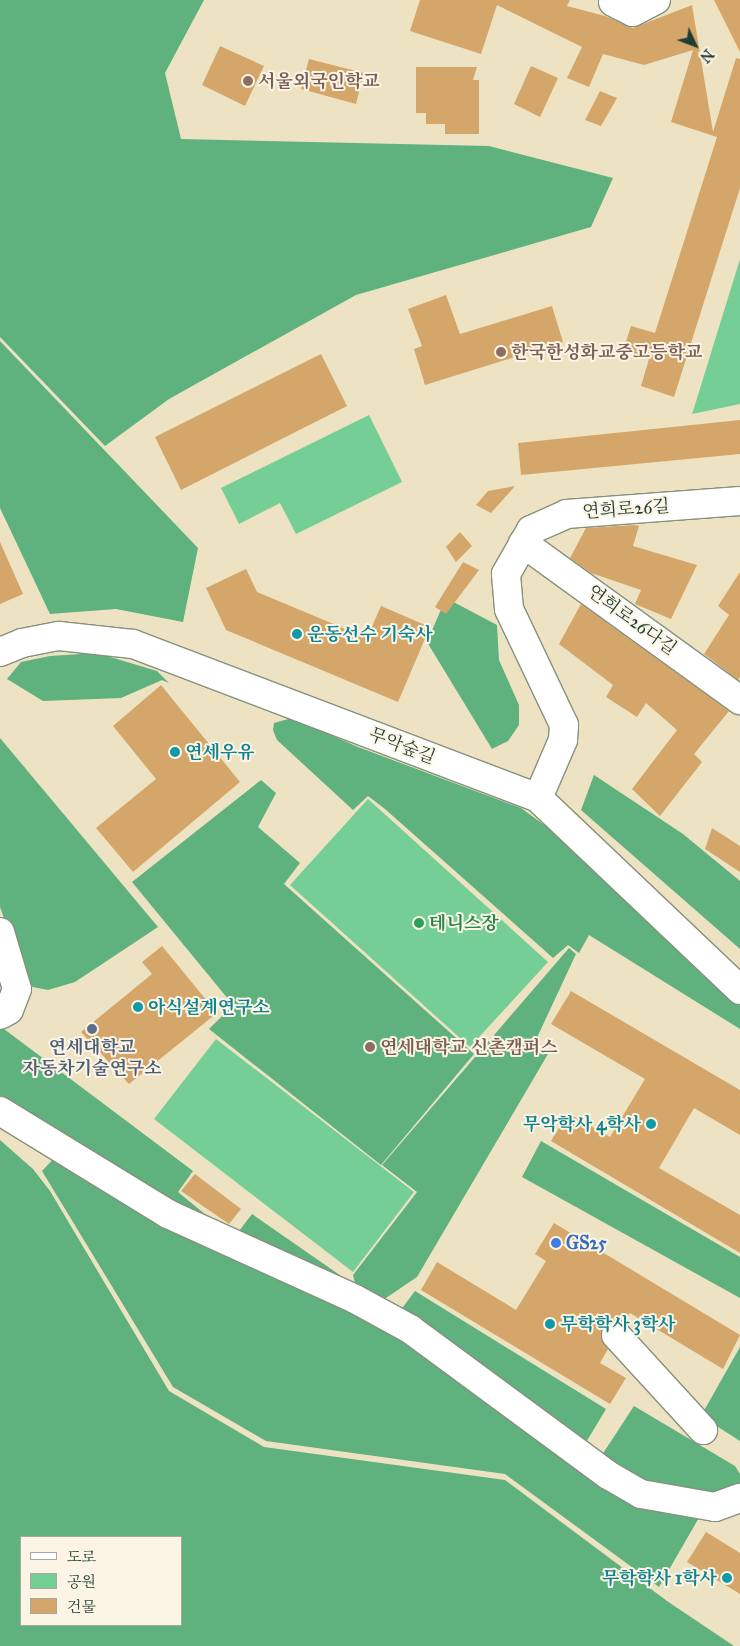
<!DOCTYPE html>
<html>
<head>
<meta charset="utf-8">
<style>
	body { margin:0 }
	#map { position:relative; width:740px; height:1646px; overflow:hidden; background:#ede3c3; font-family:"IM FELL Great Primer","Noto Serif KR",serif }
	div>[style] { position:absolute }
	.green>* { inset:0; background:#74ce95 }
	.forest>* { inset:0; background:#5fb17e }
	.building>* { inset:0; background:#d5a669 }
	.roads { filter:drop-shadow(1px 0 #86907c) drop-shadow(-1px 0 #86907c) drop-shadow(0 1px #86907c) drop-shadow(0 -1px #86907c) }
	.minor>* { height:28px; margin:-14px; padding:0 14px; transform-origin:14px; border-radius:14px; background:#fff }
	.dots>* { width:14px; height:14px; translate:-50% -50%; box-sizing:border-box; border:2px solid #fcf5e5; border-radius:50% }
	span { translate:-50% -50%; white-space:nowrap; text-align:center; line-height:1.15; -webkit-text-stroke:4px #fcf5e5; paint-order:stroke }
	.education-label { font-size:18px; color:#785e54; font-weight:700 }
	.left { translate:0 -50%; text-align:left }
	.street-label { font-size:18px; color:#1f3d34 }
	.culture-label { font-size:18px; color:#0d838f; font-weight:700 }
	.right { translate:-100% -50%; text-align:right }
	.leisure-label { font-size:18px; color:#27864d; font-weight:700 }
	.service-label { font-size:18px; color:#4e5e75; font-weight:700 }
	.shop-label { font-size:18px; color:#366cbe; font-weight:700 }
	.legend { position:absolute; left:20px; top:1536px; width:162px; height:90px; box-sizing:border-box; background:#fcf5e5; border:1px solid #a4ab9e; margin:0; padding:6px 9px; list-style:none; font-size:15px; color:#1f3d34 }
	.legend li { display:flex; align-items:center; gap:10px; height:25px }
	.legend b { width:25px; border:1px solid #a4ab9e }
	.north { position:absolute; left:670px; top:20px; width:50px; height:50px; -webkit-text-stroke:4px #fcf5e5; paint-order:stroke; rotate:133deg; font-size:14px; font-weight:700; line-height:20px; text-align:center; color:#1f3d34 }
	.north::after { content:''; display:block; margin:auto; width:18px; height:22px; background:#1f3d34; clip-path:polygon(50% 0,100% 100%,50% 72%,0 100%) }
</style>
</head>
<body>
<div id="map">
	<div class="green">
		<i style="clip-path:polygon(740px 259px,740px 404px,692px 414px,694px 408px)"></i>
		<i style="clip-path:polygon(369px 415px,402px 482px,296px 534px,280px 503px,239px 524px,221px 488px)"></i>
		<i style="clip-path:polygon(368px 799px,548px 962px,470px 1047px,290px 885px)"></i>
		<i style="clip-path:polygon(216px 1039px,414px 1192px,353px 1272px,154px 1119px)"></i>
	</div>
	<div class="forest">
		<i style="clip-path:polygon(0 0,204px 0,165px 73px,181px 139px,489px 146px,613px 178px,591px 227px,356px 295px,169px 399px,105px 446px,0 337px)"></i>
		<i style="clip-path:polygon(0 341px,198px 548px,183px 622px,116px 609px,50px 614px,0 508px)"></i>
		<i style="clip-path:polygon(446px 598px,497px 625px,499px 660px,519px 705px,519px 725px,508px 741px,492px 749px,427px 642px)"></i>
		<i style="clip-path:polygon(97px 653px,157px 671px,169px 683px,162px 680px,121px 698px,43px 701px,7px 679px,21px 662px,50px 656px)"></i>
		<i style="clip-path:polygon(292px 718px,358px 747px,521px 808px,562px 838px,740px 1003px,740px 1029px,589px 935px,579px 953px,568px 945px,553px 958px,385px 809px,368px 796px,353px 810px,277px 740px,273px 730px,274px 723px)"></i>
		<i style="clip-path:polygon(0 738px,158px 927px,75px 982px,48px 990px,28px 986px,0 907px)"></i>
		<i style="clip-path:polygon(594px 775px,683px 834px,740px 881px,740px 949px,581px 810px)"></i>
		<i style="clip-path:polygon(261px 780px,276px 793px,258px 827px,300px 863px,284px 884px,474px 1054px,381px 1165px,209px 1029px,233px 1005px,132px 882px)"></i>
		<i style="clip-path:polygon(569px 948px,576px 954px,534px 1044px,548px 1054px,417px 1277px,377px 1304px,358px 1295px,353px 1275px,417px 1192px,382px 1165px)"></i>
		<i style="clip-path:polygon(0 1026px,193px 1171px,178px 1192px,228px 1233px,0 1105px)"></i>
		<i style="clip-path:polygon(evenodd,0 1140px,33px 1169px,50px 1191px,169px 1391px,264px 1447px,505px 1480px,667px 1601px,734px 1646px,0 1646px,0 1140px,181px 1537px,181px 1625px,21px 1625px,21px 1537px,181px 1537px)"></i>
		<i style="clip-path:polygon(541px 1141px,740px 1257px,740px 1298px,522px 1177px)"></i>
		<i style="clip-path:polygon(59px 1153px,406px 1334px,574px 1459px,704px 1509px,659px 1587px,505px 1474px,266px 1441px,173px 1387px,42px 1171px)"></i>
		<i style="clip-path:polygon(252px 1214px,344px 1278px,349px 1294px,233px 1239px)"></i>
		<i style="clip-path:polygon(415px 1291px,606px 1409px,585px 1444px,400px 1311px)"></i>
		<i style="clip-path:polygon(740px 1347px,740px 1441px,701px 1416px)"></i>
		<i style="clip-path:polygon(634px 1406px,735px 1466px,740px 1474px,740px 1488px,735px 1495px,654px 1493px,600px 1458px)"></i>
	</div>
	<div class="building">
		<i style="clip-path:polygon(420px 0,570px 0,567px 6px,605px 16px,633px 28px,692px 5px,713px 132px,736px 58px,740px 59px,740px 188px,674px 397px,641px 386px,649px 359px,623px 351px,631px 326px,655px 333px,717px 137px,671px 122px,693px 50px,644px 65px,603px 54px,589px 87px,567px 78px,582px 47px,497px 5px,481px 54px,410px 31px)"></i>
		<i style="clip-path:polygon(714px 0,740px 0,740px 52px)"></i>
		<i style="clip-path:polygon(220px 46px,264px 66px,245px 106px,202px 85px)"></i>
		<i style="clip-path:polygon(309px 59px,364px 73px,356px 104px,301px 89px)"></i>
		<i style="clip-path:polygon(531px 66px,558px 78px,540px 117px,514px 104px)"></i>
		<i style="clip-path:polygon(416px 67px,477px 67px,473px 80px,479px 80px,479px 134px,445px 134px,445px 124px,426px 124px,426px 113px,416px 113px)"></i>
		<i style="clip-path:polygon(600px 91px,617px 98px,601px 126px,585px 120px)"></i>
		<i style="clip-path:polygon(446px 295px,460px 334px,552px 306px,563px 342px,425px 385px,414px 349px,422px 346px,408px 309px)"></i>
		<i style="clip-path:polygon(321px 354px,347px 406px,181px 490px,155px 437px)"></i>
		<i style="clip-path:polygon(740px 420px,740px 454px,521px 475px,518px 443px)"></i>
		<i style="clip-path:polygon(515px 486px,491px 513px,476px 505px,488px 491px)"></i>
		<i style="clip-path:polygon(635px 525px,639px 526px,633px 546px,697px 565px,671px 619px,635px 604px,641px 590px,591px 573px,570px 558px,586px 528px)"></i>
		<i style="clip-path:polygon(460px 532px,472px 546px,456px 562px,446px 547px)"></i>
		<i style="clip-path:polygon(0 542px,23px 594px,0 604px)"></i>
		<i style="clip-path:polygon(463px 562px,479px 570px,446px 614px,435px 607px)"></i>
		<i style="clip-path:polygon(246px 569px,257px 592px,367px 638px,381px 606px,430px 627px,398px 702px,226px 630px,206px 588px)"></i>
		<i style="clip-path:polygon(740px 572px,740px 677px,738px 680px,704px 654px,729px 615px,718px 606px)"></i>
		<i style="clip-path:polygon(581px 604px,729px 711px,694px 754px,702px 762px,660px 816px,632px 789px,677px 730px,646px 703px,637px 717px,606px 697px,613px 685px,559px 644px)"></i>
		<i style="clip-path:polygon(161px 685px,240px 782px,133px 872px,96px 828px,156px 779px,113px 726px)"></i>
		<i style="clip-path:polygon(712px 828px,740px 846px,740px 872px,705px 849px)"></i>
		<i style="clip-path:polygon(162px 946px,217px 1013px,129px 1084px,81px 1032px,152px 974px,142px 962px)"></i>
		<i style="clip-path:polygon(571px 991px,740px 1090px,740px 1135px,694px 1108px,659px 1168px,740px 1215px,740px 1253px,551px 1141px,568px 1113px,610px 1137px,645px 1079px,551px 1024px)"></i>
		<i style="clip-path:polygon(195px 1174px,241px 1209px,229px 1224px,181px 1191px)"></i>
		<i style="clip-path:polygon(554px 1223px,740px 1335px,723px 1369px,630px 1313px,624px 1322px,612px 1320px,601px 1331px,601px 1339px,608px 1349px,600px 1363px,626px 1378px,610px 1404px,421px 1290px,437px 1262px,516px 1310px,546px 1261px,535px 1254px)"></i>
		<i style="clip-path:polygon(706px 1532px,740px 1553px,740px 1594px,687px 1562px)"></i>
	</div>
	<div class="roads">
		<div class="minor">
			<i style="left:613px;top:2px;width:22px;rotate:27deg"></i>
			<i style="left:633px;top:12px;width:26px;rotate:-28deg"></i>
			<i style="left:523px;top:543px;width:268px;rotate:35.9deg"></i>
			<i style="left:0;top:652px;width:24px;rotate:-22deg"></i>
			<i style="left:22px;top:643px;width:38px;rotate:-11deg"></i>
			<i style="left:59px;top:636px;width:74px;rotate:6.2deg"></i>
			<i style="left:133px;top:644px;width:433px;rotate:20.8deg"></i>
			<i style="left:538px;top:798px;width:279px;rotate:43.5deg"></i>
			<i style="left:538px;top:798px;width:63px;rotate:-66.7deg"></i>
			<i style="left:563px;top:740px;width:15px;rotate:-86deg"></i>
			<i style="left:564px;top:725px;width:128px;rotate:-115.4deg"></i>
			<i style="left:509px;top:609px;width:35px;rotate:-95deg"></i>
			<i style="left:506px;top:574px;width:51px;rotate:-60.4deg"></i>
			<i style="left:531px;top:530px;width:39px;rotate:-24deg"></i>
			<i style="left:567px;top:514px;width:173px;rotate:-4.3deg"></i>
			<i style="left:0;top:932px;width:59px;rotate:73.4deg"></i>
			<i style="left:17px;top:989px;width:22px;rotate:111deg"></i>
			<i style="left:9px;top:1010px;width:10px;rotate:151deg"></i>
			<i style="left:0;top:1111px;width:197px;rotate:31.5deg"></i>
			<i style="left:168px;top:1214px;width:205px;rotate:24.4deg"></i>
			<i style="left:355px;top:1299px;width:63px;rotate:28.6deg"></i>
			<i style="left:410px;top:1329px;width:246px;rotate:36.4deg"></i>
			<i style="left:608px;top:1475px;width:38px;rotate:30deg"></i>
			<i style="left:641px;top:1494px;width:75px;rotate:10deg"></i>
			<i style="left:715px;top:1507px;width:27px;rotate:-20deg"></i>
			<i style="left:616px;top:1335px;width:129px;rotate:47.5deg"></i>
		</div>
	</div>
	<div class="dots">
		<i style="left:248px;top:81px;background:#8d6e63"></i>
		<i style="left:501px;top:352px;background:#8d6e63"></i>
		<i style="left:297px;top:634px;background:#0f9aa8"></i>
		<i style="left:175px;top:752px;background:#0f9aa8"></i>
		<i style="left:419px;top:923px;background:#2e9e5b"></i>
		<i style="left:138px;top:1007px;background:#0f9aa8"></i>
		<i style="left:92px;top:1029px;background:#5c6f8a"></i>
		<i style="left:370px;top:1047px;background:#8d6e63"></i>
		<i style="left:651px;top:1124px;background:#0f9aa8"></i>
		<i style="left:556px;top:1243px;background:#3f7fe0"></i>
		<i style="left:550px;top:1324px;background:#0f9aa8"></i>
		<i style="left:727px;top:1578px;background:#0f9aa8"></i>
	</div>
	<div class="education-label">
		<span class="left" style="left:258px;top:81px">서울외국인학교</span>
		<span class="left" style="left:511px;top:352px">한국한성화교중고등학교</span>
		<span class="left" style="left:380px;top:1047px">연세대학교 신촌캠퍼스</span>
	</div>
	<div class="street-label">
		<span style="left:626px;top:509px;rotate:-4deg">연희로26길</span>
		<span style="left:632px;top:620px;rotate:36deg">연희로26다길</span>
		<span style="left:402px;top:746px;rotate:21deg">무악숲길</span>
	</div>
	<div class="culture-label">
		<span class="left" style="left:307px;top:634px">운동선수 기숙사</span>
		<span class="left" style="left:185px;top:752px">연세우유</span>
		<span class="left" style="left:148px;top:1007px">아식설계연구소</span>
		<span class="right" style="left:641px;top:1124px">무악학사 4학사</span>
		<span class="left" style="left:560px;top:1324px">무학학사 3학사</span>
		<span class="right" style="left:717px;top:1578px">무학학사 1학사</span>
	</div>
	<div class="leisure-label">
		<span class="left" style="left:429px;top:923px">테니스장</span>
	</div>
	<div class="service-label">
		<span style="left:92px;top:1058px">연세대학교<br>자동차기술연구소</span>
	</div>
	<div class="shop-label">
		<span class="left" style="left:566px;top:1243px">GS25</span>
	</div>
	<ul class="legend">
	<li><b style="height:6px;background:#fff"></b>도로</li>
	<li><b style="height:14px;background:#74ce95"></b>공원</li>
	<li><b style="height:14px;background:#d5a669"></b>건물</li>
	</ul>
	<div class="north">N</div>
</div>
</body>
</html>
